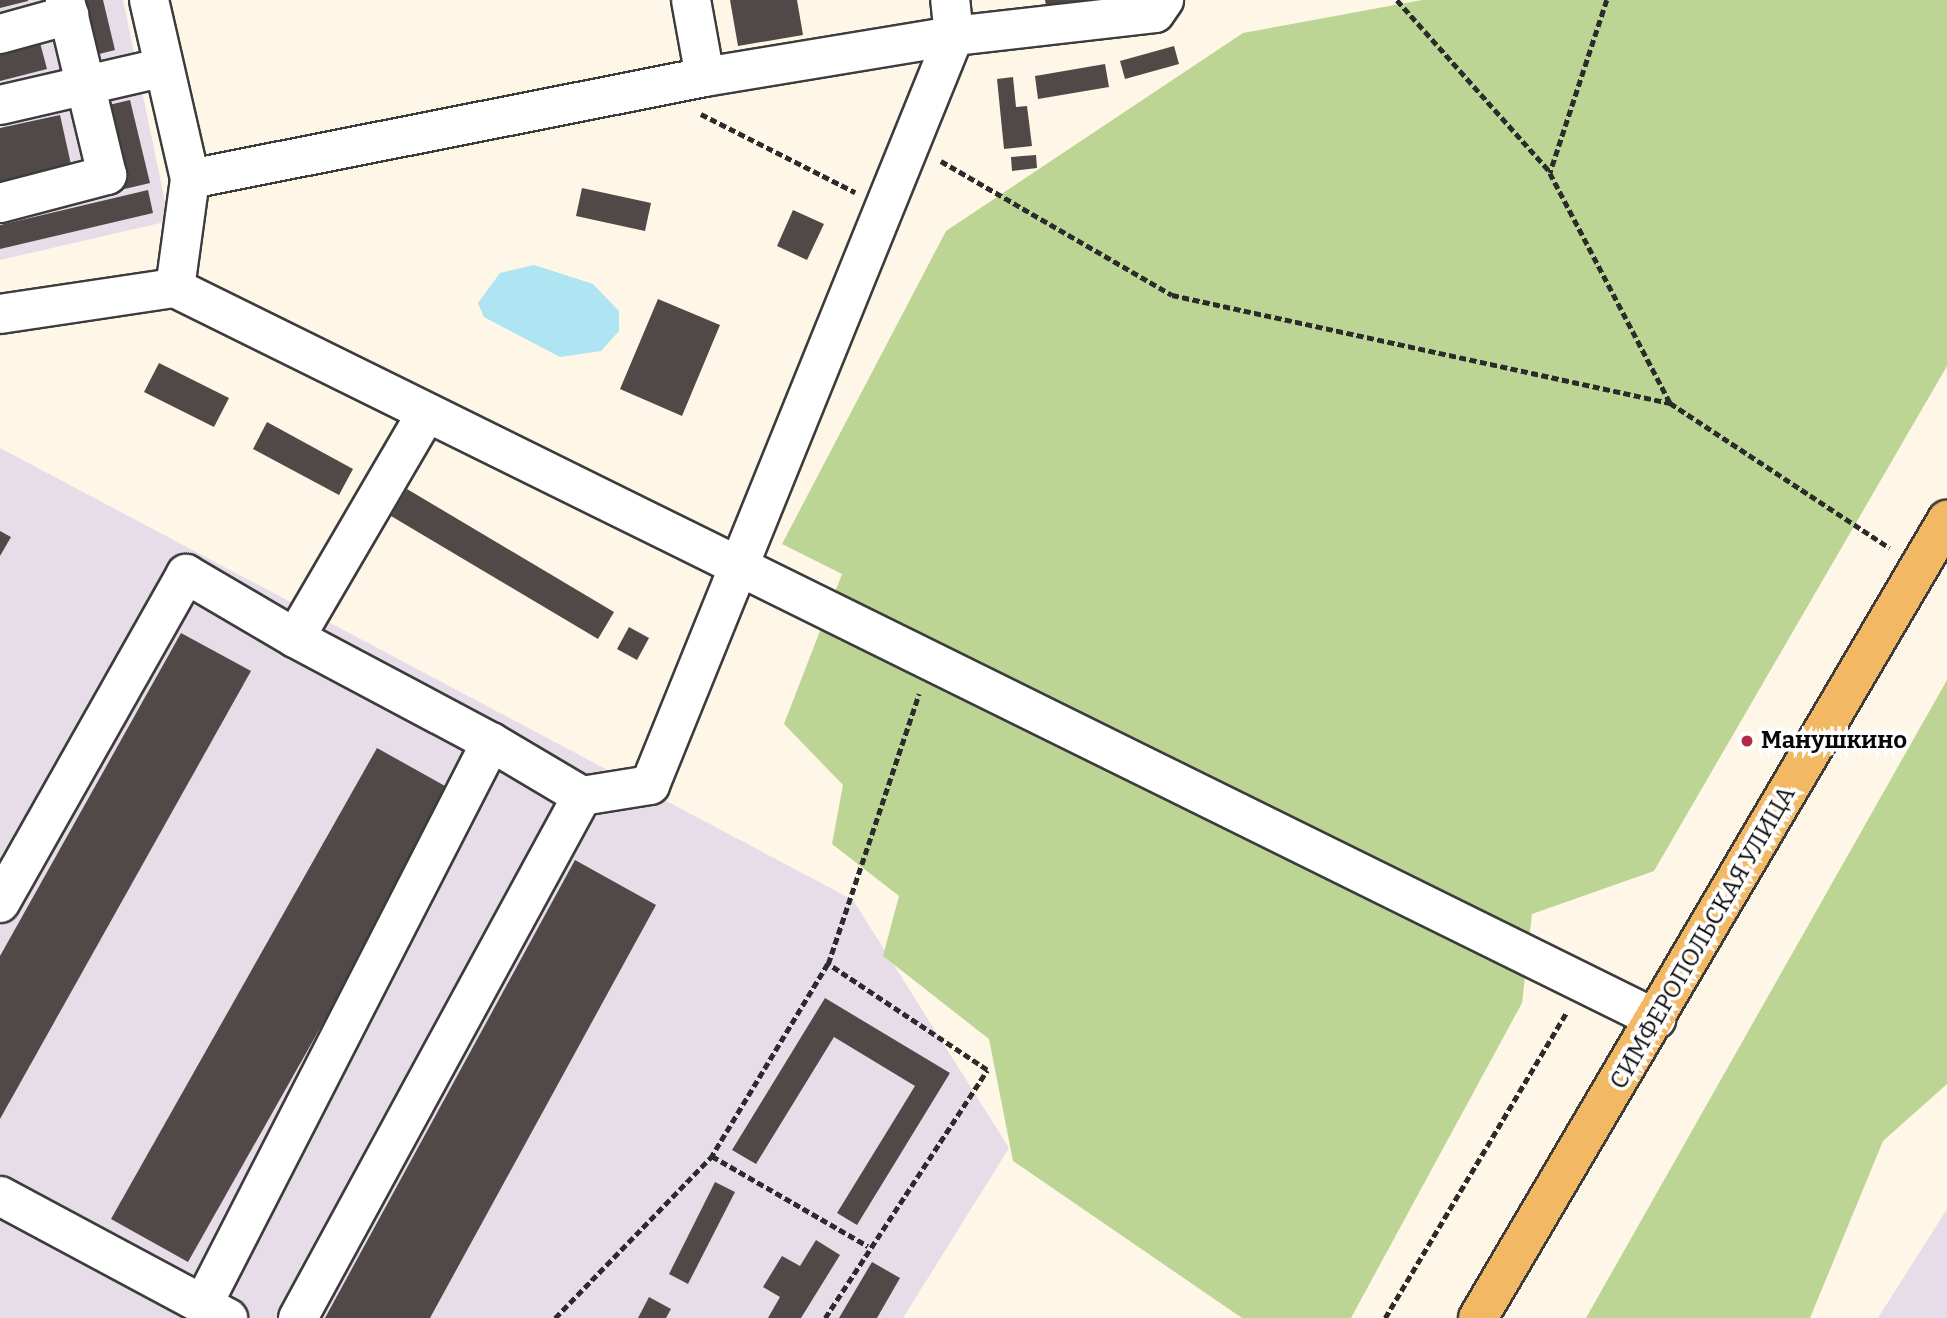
<!DOCTYPE html>
<html>
<head>
<meta charset="utf-8">
<style>
	body { margin:0 }
	#map { position:relative; width:1947px; height:1318px; overflow:hidden; background:#fef6e7; font-family:Bitter,serif }
	div>[style] { position:absolute }
	.industrial>* { inset:0; background:#e6dde9 }
	.forest>* { inset:0; background:#bcd594 }
	.water>* { inset:0; background:#afe4f2 }
	.building>* { inset:0; background:#514947 }
	.path>* { height:4.5px; margin-top:-2.25px; transform-origin:0; background:repeating-linear-gradient(90deg,#2b2b2b 0 7px,transparent 0 10.5px) }
	.roads { filter:drop-shadow(2px 0 #3c3c3c) drop-shadow(-2px 0 #3c3c3c) drop-shadow(0 2px #3c3c3c) drop-shadow(0 -2px #3c3c3c) }
	.minor>* { height:38px; margin:-19px; padding:0 19px; transform-origin:19px; border-radius:19px; background:#fff }
	.major>* { height:38px; margin:-19px; padding:0 19px; transform-origin:19px; border-radius:19px; background:#f2b863 }
	.dots>* { width:19px; height:19px; translate:-50% -50%; box-sizing:border-box; border:4px solid #fff; border-radius:50% }
	span { translate:-50% -50%; white-space:nowrap; text-align:center; line-height:1.15; -webkit-text-stroke:7px #fff; paint-order:stroke }
	.poi-label { font-size:24px; color:#090909; font-weight:700 }
	.left { translate:0 -50%; text-align:left }
	.street-label { font-size:24px; color:#090909 }
</style>
</head>
<body>
<div id="map">
	<div class="industrial">
		<i style="clip-path:polygon(0 0,123px 0,169px 221px,0 260px)"></i>
		<i style="clip-path:polygon(0 448px,853px 900px,1009px 1148px,903px 1318px,0 1318px)"></i>
		<i style="clip-path:polygon(1947px 1209px,1947px 1318px,1878px 1318px)"></i>
	</div>
	<div class="forest">
		<i style="clip-path:polygon(1422px 0,1947px 0,1947px 366px,1654px 871px,1532px 914px,1522px 1003px,1351px 1318px,1242px 1318px,1013px 1161px,989px 1039px,883px 956px,899px 896px,832px 844px,843px 785px,784px 724px,842px 574px,782px 544px,946px 231px,1243px 33px)"></i>
		<i style="clip-path:polygon(1947px 680px,1947px 1084px,1883px 1141px,1810px 1318px,1586px 1318px)"></i>
	</div>
	<div class="water">
		<i style="clip-path:polygon(534px 265px,593px 284px,619px 311px,619px 331px,601px 351px,560px 357px,484px 317px,478px 303px,500px 273px)"></i>
	</div>
	<div class="building">
		<i style="clip-path:polygon(0 0,28px 0,28px 1px,0 8px)"></i>
		<i style="clip-path:polygon(66px 0,103px 0,115px 50px,80px 59px)"></i>
		<i style="clip-path:polygon(730px 0,797px 0,803px 35px,738px 46px)"></i>
		<i style="clip-path:polygon(1045px 0,1100px 0,1047px 11px)"></i>
		<i style="clip-path:polygon(39px 39px,47px 69px,0 81px,0 49px)"></i>
		<i style="clip-path:polygon(1174px 46px,1179px 64px,1125px 79px,1120px 61px)"></i>
		<i style="clip-path:polygon(1105px 64px,1109px 87px,1038px 99px,1035px 76px)"></i>
		<i style="clip-path:polygon(1013px 77px,1016px 107px,1027px 106px,1032px 146px,1004px 149px,997px 79px)"></i>
		<i style="clip-path:polygon(130px 100px,150px 183px,116px 191px,96px 108px)"></i>
		<i style="clip-path:polygon(60px 115px,72px 169px,0 185px,0 128px)"></i>
		<i style="clip-path:polygon(1036px 155px,1037px 168px,1012px 171px,1011px 157px)"></i>
		<i style="clip-path:polygon(582px 188px,651px 203px,645px 231px,576px 216px)"></i>
		<i style="clip-path:polygon(148px 190px,153px 213px,0 249px,0 225px)"></i>
		<i style="clip-path:polygon(793px 210px,824px 224px,807px 260px,777px 246px)"></i>
		<i style="clip-path:polygon(658px 299px,720px 325px,682px 416px,620px 389px)"></i>
		<i style="clip-path:polygon(159px 363px,229px 398px,214px 427px,144px 392px)"></i>
		<i style="clip-path:polygon(267px 422px,353px 469px,339px 495px,253px 449px)"></i>
		<i style="clip-path:polygon(407px 489px,614px 612px,598px 639px,391px 516px)"></i>
		<i style="clip-path:polygon(0 531px,11px 537px,0 556px)"></i>
		<i style="clip-path:polygon(629px 627px,649px 638px,637px 660px,617px 649px)"></i>
		<i style="clip-path:polygon(181px 633px,251px 671px,0 1119px,0 956px)"></i>
		<i style="clip-path:polygon(377px 748px,454px 791px,188px 1262px,111px 1219px)"></i>
		<i style="clip-path:polygon(575px 860px,656px 905px,430px 1318px,325px 1318px)"></i>
		<i style="clip-path:polygon(825px 998px,950px 1073px,857px 1225px,837px 1213px,915px 1086px,834px 1037px,756px 1164px,732px 1150px)"></i>
		<i style="clip-path:polygon(715px 1182px,735px 1192px,688px 1284px,669px 1274px)"></i>
		<i style="clip-path:polygon(816px 1240px,840px 1255px,801px 1318px,768px 1318px,780px 1297px,763px 1287px,782px 1256px,800px 1266px)"></i>
		<i style="clip-path:polygon(872px 1262px,900px 1278px,877px 1318px,839px 1318px)"></i>
		<i style="clip-path:polygon(649px 1297px,671px 1309px,666px 1318px,638px 1318px)"></i>
	</div>
	<div class="path">
		<i style="left:1397px;top:0;width:230px;rotate:48.3deg"></i>
		<i style="left:1607px;top:0;width:182px;rotate:108.2deg"></i>
		<i style="left:1550px;top:173px;width:259px;rotate:62.4deg"></i>
		<i style="left:1670px;top:403px;width:263px;rotate:33.4deg"></i>
		<i style="left:701px;top:114px;width:173px;rotate:26.9deg"></i>
		<i style="left:941px;top:161px;width:267px;rotate:30.1deg"></i>
		<i style="left:1172px;top:295px;width:510px;rotate:12.24deg"></i>
		<i style="left:828px;top:964px;width:224px;rotate:121.1deg"></i>
		<i style="left:712px;top:1156px;width:180px;rotate:30deg"></i>
		<i style="left:555px;top:1318px;width:226px;rotate:-45.9deg"></i>
		<i style="left:825px;top:1318px;width:296px;rotate:-56.8deg"></i>
		<i style="left:987px;top:1070px;width:191px;rotate:-146.3deg"></i>
		<i style="left:828px;top:964px;width:285px;rotate:-71.4deg"></i>
		<i style="left:1385px;top:1318px;width:355px;rotate:-59.3deg"></i>
	</div>
	<div class="roads">
		<div class="minor">
			<i style="left:149px;top:0;width:184px;rotate:77.1deg"></i>
			<i style="left:190px;top:179px;width:110px;rotate:97.8deg"></i>
			<i style="left:691px;top:0;width:78px;rotate:79.7deg"></i>
			<i style="left:0;top:34px;width:72px;rotate:-15.4deg"></i>
			<i style="left:0;top:105px;width:168px;rotate:-13deg"></i>
			<i style="left:190px;top:179px;width:525px;rotate:-11.2deg"></i>
			<i style="left:705px;top:77px;width:252px;rotate:-9.4deg"></i>
			<i style="left:954px;top:36px;width:202px;rotate:-6.5deg"></i>
			<i style="left:1155px;top:13px;width:16px;rotate:-55deg"></i>
			<i style="left:0;top:203px;width:111px;rotate:-14.7deg"></i>
			<i style="left:107px;top:175px;width:180px;rotate:-103.5deg"></i>
			<i style="left:0;top:314px;width:177px;rotate:-8.5deg"></i>
			<i style="left:175px;top:288px;width:1652px;rotate:26.27deg"></i>
			<i style="left:295px;top:638px;width:259px;rotate:-59.7deg"></i>
			<i style="left:491px;top:742px;width:106px;rotate:30.7deg"></i>
			<i style="left:0;top:903px;width:378px;rotate:-60.5deg"></i>
			<i style="left:186px;top:574px;width:126px;rotate:30.4deg"></i>
			<i style="left:295px;top:638px;width:222px;rotate:28deg"></i>
			<i style="left:491px;top:742px;width:631px;rotate:117.13deg"></i>
			<i style="left:0;top:1196px;width:259px;rotate:28.2deg"></i>
			<i style="left:298px;top:1318px;width:594px;rotate:-61.45deg"></i>
			<i style="left:582px;top:796px;width:69px;rotate:-9.2deg"></i>
			<i style="left:650px;top:785px;width:808px;rotate:-67.91deg"></i>
			<i style="left:954px;top:36px;width:36px;rotate:-96deg"></i>
		</div>
		<div class="major">
			<i style="left:1478px;top:1318px;width:926px;rotate:-59.56deg"></i>
		</div>
	</div>
	<div class="dots">
		<i style="left:1747px;top:741px;background:#b12a46"></i>
	</div>
	<div class="poi-label">
		<span class="left" style="left:1761px;top:741px">Манушкино</span>
	</div>
	<div class="street-label">
		<span style="left:1703px;top:938px;rotate:-60deg">СИМФЕРОПОЛЬСКАЯ УЛИЦА</span>
	</div>
</div>
</body>
</html>
